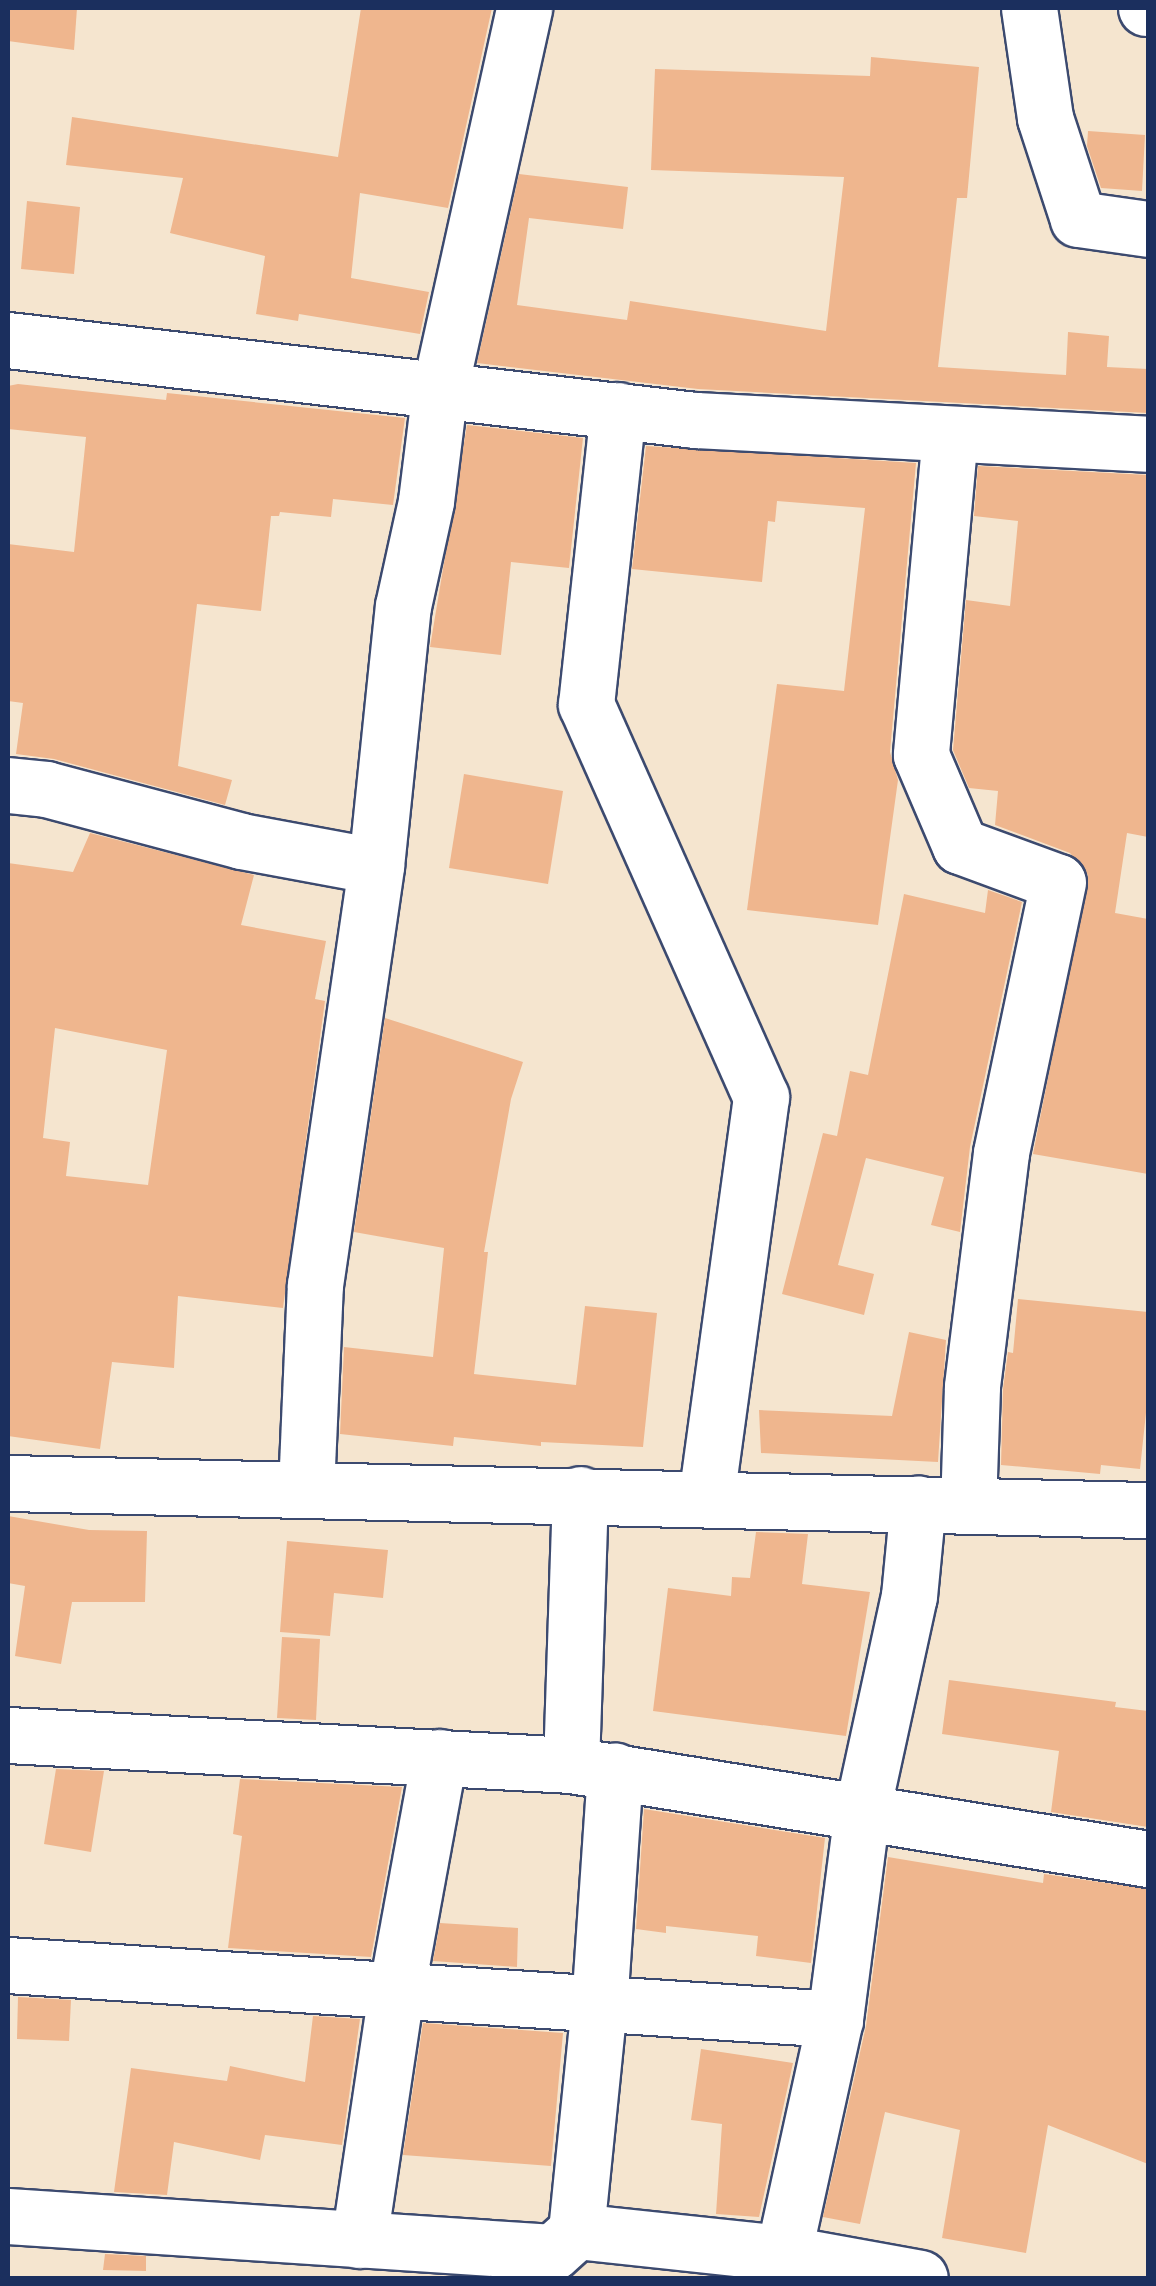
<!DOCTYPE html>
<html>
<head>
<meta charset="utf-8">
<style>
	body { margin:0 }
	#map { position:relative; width:1156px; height:2286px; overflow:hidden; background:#f5e5cf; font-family:Caveat,sans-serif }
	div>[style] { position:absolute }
	.building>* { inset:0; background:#efb68e }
	.roads { filter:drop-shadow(2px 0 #3c4a6f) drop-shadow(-2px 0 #3c4a6f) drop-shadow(0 2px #3c4a6f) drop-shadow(0 -2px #3c4a6f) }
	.street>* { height:55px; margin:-27.5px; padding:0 27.5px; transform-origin:27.5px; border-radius:27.5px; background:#fff }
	span { translate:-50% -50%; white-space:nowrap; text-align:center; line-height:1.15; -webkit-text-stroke:9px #f7f3e8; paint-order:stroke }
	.frame { position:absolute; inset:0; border:10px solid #1b2f5e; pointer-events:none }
</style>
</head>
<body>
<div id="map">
	<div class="building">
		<i style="clip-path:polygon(8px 8px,77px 8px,74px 50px,8px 41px)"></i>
		<i style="clip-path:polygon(361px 8px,492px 8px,448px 208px,360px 193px,351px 278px,429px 292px,420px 334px,299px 314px,298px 321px,256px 314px,265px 256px,170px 233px,183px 178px,66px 165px,72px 117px,338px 157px)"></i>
		<i style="clip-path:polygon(871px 57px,979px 67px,967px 198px,957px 198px,938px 367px,1066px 375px,1068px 332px,1109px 336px,1107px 367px,1148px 369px,1148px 413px,698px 389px,477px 363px,519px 174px,628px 187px,623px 229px,529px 218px,517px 305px,627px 320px,630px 301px,826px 331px,844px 177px,651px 170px,655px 69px,870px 76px)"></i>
		<i style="clip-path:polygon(1088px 131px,1145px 135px,1142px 191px,1101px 188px,1087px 146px)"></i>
		<i style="clip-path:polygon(27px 201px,80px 207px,74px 274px,21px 269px)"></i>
		<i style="clip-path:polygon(18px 384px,166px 400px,167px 393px,405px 418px,393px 505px,333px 499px,331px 517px,280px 512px,279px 516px,271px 516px,261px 611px,197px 604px,178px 766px,232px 780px,225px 805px,54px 759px,16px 754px,23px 703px,8px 701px,8px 544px,74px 552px,86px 437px,8px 429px,8px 386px)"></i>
		<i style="clip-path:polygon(467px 425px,583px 438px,569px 568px,511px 562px,501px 655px,430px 647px)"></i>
		<i style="clip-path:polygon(646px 446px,916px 463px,890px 752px,898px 780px,878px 925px,747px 910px,777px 684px,844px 691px,865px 508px,777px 501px,775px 522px,768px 521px,762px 582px,632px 569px)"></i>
		<i style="clip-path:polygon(978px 466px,1148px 475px,1148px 837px,1127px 833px,1115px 913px,1148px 919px,1148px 1174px,1033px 1154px,1088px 875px,1070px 853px,995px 825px,998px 791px,969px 788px,953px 750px,966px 600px,1010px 606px,1018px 521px,974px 516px)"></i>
		<i style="clip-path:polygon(464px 774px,563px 791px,548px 884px,449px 868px)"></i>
		<i style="clip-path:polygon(evenodd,90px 833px,254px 875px,241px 925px,326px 941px,315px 999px,325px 1001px,283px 1308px,178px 1296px,174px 1368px,112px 1362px,100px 1449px,8px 1436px,8px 863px,73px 872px,90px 833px,55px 1028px,167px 1050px,148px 1185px,66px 1176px,70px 1142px,43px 1138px,55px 1028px)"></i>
		<i style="clip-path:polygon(988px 890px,1022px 902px,970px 1147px,960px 1232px,931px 1225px,944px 1177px,866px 1158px,838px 1265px,874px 1274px,864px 1315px,782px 1294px,823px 1133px,837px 1136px,850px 1071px,868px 1075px,904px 894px,985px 913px)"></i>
		<i style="clip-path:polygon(385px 1018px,523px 1062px,511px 1099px,484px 1252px,488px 1252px,474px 1374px,576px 1385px,585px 1306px,657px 1313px,643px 1447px,541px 1442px,541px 1446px,454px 1437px,453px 1446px,340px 1434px,344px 1347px,433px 1357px,444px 1248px,354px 1232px)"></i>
		<i style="clip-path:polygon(1018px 1299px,1148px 1312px,1148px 1394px,1140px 1469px,1101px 1465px,1100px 1474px,1001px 1465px,1003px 1389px,1008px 1352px,1013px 1353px)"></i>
		<i style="clip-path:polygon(909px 1332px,946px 1340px,938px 1462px,761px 1453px,759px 1410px,892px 1416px)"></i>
		<i style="clip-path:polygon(8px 1516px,89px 1530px,147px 1531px,145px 1602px,72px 1602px,61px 1664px,15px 1656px,25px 1586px,8px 1583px)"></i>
		<i style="clip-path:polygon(756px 1532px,808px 1534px,802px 1584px,870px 1592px,846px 1736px,653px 1711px,668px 1588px,731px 1596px,732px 1577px,750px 1578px)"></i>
		<i style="clip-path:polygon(287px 1541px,388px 1550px,383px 1598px,334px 1593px,330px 1636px,280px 1632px)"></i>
		<i style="clip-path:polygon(282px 1637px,320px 1639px,316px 1720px,277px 1718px)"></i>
		<i style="clip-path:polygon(949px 1680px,1116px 1702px,1115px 1707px,1148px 1711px,1148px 1827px,1051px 1812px,1059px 1751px,942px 1734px)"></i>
		<i style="clip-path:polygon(56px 1769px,104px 1771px,91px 1852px,44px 1844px)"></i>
		<i style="clip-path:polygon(240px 1779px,402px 1787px,371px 1957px,228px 1948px,242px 1836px,233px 1834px)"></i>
		<i style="clip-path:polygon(644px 1809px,825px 1838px,811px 1963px,756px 1956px,758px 1936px,666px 1926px,666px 1933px,636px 1929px)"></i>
		<i style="clip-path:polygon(888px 1857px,1043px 1883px,1044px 1874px,1148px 1889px,1148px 2164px,1048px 2125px,1026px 2253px,942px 2238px,960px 2130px,885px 2112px,860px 2224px,823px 2217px,866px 2026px)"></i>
		<i style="clip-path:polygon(440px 1923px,518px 1928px,517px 1967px,433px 1961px)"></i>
		<i style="clip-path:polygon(18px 1997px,71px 2000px,69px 2041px,17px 2039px)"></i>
		<i style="clip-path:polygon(313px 2016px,360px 2019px,342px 2145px,265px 2135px,260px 2160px,174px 2142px,167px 2195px,114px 2192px,131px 2068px,227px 2081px,230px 2066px,305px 2082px)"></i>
		<i style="clip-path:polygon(423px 2023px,563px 2033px,551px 2166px,403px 2155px)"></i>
		<i style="clip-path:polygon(701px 2049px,793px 2063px,759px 2217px,716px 2214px,722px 2124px,691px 2120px)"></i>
		<i style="clip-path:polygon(105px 2254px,146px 2256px,146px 2271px,103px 2270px)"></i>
	</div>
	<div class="roads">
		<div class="street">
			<i style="left:1029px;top:8px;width:111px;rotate:81.7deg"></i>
			<i style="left:1045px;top:118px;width:106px;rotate:71.9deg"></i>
			<i style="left:1078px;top:219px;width:71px;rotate:8.1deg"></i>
			<i style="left:1146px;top:8px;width:2px"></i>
			<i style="left:8px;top:340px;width:692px;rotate:6.64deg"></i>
			<i style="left:695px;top:420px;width:454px;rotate:3deg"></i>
			<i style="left:618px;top:410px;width:296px;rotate:96.2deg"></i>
			<i style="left:586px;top:704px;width:430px;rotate:66deg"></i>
			<i style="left:761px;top:1097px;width:404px;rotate:97.8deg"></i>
			<i style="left:950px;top:434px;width:322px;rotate:95.2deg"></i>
			<i style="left:921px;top:755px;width:99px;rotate:66.8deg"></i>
			<i style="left:960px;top:846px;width:104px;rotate:20.2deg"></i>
			<i style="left:1058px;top:882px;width:277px;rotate:101.9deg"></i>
			<i style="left:1001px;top:1153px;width:236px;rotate:97.1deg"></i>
			<i style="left:972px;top:1387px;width:118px;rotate:91.9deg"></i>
			<i style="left:8px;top:785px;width:38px;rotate:6deg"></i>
			<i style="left:46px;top:789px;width:202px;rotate:14.9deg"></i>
			<i style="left:241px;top:841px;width:137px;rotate:10.5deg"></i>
			<i style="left:8px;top:1483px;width:1140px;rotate:1.36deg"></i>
			<i style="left:306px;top:1489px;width:204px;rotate:-87.5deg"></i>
			<i style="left:315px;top:1285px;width:423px;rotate:-81.7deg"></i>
			<i style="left:376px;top:866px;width:261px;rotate:-84.1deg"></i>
			<i style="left:403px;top:606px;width:107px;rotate:-77.6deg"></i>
			<i style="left:426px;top:501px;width:114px;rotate:-82.9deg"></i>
			<i style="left:440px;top:388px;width:389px;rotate:-77.5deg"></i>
			<i style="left:8px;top:1735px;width:564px;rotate:3.05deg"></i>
			<i style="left:571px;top:1765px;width:585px;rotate:9.25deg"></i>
			<i style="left:571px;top:1765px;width:271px;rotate:-88.1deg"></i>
			<i style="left:8px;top:1965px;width:829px;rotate:3.74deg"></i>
			<i style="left:8px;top:2216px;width:546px;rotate:3.78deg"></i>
			<i style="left:553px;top:2252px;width:31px;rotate:-42deg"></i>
			<i style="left:576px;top:2231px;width:208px;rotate:6.1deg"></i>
			<i style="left:783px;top:2253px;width:139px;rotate:10.3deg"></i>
			<i style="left:576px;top:2231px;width:226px;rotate:-84.2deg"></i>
			<i style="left:599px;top:2006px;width:236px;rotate:-86.1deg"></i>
			<i style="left:359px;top:2240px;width:251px;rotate:-81.5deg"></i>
			<i style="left:396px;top:1992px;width:239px;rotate:-79.6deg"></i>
			<i style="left:778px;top:2278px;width:265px;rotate:-77.6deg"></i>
			<i style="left:835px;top:2019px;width:210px;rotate:-82.6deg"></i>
			<i style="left:862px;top:1811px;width:220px;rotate:-77.7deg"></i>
			<i style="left:909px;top:1596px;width:93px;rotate:-84.5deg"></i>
		</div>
	</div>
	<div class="frame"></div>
</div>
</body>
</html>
